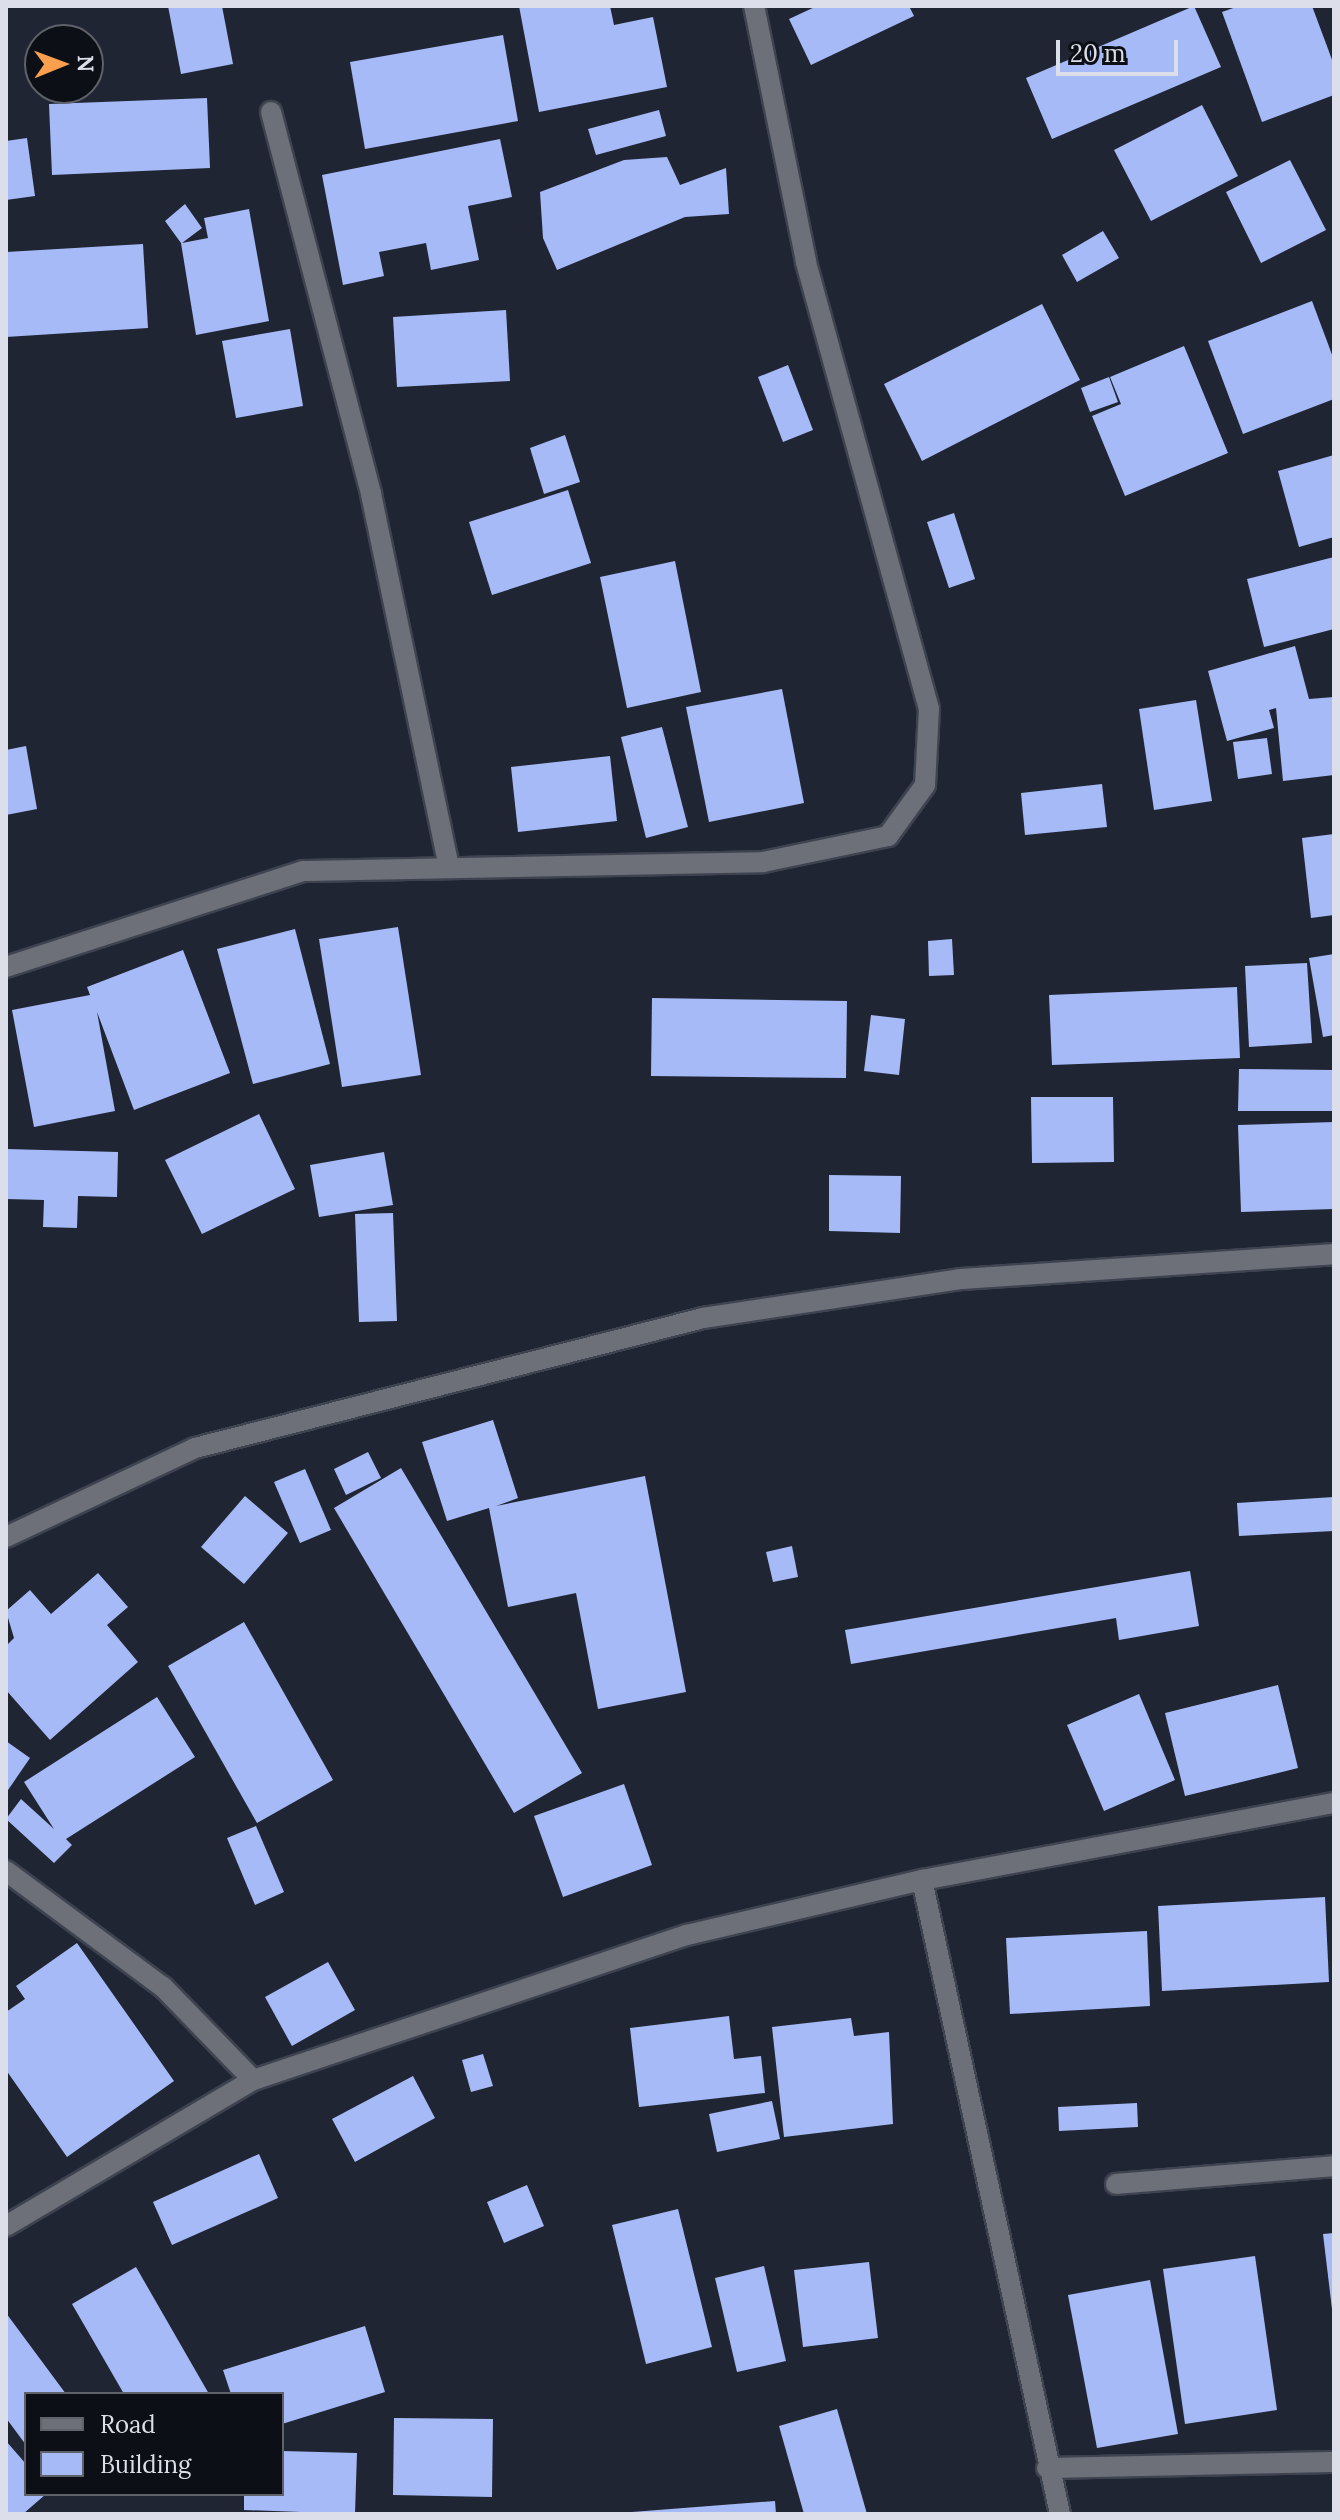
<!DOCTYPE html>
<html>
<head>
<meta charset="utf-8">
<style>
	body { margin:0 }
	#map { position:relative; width:1340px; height:2520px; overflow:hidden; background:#202533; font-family:Lora,serif }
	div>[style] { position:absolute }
	.building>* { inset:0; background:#a6baf8 }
	.roads { filter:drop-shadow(2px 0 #3e4350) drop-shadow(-2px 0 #3e4350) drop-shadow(0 2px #3e4350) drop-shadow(0 -2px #3e4350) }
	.minor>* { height:20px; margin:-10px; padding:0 10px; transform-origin:10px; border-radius:10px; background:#6d7078 }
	span { translate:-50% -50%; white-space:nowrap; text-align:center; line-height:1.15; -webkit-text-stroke:8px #0c0f15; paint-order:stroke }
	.frame { position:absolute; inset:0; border:8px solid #dcdfe9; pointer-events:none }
	.legend { position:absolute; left:24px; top:2392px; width:260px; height:104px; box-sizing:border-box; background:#0c0f15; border:2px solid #5f626a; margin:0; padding:10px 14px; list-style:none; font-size:24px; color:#dcdfe9 }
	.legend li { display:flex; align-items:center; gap:16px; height:40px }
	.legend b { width:40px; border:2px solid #5f626a }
	.north { position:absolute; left:24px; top:24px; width:80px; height:80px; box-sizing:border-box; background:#0c0f15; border:2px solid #5f626a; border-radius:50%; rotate:89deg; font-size:22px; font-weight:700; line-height:32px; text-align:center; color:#dcdfe9 }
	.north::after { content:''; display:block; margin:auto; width:28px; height:36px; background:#f99f4d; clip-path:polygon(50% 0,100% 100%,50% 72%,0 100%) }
	.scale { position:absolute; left:1056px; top:40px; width:122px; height:36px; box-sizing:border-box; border:4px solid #dcdfe9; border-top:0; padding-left:10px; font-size:24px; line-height:28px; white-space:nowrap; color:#dcdfe9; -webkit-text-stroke:6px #0c0f15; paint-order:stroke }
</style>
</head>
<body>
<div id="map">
	<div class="building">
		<i style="clip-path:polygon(168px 6px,222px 6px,233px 64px,181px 74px)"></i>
		<i style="clip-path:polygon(519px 6px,610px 6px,614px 25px,653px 17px,667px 87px,539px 112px)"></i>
		<i style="clip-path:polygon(817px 6px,909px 6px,914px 16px,811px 65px,789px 19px)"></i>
		<i style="clip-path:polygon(1194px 6px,1221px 67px,1052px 139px,1026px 78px)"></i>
		<i style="clip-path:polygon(1239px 6px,1312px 6px,1334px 65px,1334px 95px,1262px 122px,1222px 12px)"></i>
		<i style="clip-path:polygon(503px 35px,518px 121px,365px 149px,350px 62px)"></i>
		<i style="clip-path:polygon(207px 98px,210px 168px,52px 175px,49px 104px)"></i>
		<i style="clip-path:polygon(1202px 105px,1238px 176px,1151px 221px,1114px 150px)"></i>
		<i style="clip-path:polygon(659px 110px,666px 136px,596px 155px,588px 129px)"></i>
		<i style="clip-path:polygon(27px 138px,35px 196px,6px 200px,6px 141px)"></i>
		<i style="clip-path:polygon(500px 139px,512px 197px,468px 206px,479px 260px,431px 270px,426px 243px,379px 252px,384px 276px,343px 285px,322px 175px)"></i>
		<i style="clip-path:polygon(667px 157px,680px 185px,726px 168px,729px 214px,685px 217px,557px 270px,543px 238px,540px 192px,624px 160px)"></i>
		<i style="clip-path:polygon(1290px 160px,1326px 230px,1261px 263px,1226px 192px)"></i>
		<i style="clip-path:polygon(185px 204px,202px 228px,182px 243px,208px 238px,204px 218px,249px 209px,269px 321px,196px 335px,181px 243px,165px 221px)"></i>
		<i style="clip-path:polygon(1103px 231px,1119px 258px,1077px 282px,1062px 255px)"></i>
		<i style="clip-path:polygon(143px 244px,148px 328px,6px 337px,6px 252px)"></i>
		<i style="clip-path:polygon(1312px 301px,1334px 360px,1334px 399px,1243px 434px,1208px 341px)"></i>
		<i style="clip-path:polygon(1042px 304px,1080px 380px,922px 461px,884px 384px)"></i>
		<i style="clip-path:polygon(506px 310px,510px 381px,397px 387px,393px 317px)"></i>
		<i style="clip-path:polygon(290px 329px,303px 406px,236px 418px,222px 341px)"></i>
		<i style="clip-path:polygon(1184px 346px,1228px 453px,1125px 496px,1092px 416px,1121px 404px,1110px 377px)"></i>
		<i style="clip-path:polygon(788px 365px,813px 430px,783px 442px,758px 377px)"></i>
		<i style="clip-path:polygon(1109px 377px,1118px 402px,1090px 412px,1081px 388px)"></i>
		<i style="clip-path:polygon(565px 435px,580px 482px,544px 494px,530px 448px)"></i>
		<i style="clip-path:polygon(1334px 455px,1334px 537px,1299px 547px,1278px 471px)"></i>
		<i style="clip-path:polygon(568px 490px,591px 563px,492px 595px,469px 522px)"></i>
		<i style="clip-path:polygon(954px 513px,975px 579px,949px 588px,927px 522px)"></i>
		<i style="clip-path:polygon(1334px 557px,1334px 629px,1264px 647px,1247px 579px)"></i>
		<i style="clip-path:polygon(675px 561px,701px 692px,627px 708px,600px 577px)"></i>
		<i style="clip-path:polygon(1295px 646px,1309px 699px,1334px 697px,1334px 775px,1283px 781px,1276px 708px,1269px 710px,1274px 728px,1227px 741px,1208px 671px)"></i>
		<i style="clip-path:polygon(782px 689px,804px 803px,709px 822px,686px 707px)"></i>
		<i style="clip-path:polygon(1196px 700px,1212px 801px,1154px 810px,1139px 709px)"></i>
		<i style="clip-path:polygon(662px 727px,688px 827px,646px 838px,621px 737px)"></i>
		<i style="clip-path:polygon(1267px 738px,1272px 774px,1238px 779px,1233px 742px)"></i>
		<i style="clip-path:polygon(26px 746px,37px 809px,6px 815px,6px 750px)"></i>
		<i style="clip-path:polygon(610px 756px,617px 821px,518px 832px,511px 767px)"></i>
		<i style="clip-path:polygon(1102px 784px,1107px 827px,1025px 835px,1021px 793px)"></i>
		<i style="clip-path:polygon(1334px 834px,1334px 915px,1311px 918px,1302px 838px)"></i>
		<i style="clip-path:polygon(398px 927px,421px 1075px,342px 1087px,319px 939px)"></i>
		<i style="clip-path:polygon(295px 929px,330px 1064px,253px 1084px,217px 949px)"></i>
		<i style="clip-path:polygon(952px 939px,954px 975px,929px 976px,928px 941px)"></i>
		<i style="clip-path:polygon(183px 950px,230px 1073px,134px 1110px,97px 1012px,115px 1111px,34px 1127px,12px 1010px,90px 995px,87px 987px)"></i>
		<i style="clip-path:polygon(1334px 954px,1334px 1035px,1323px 1037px,1309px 958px)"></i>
		<i style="clip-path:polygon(1307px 963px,1312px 1043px,1249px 1047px,1245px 966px)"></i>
		<i style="clip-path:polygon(1237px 987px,1240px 1058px,1052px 1065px,1049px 995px)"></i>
		<i style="clip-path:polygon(652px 998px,847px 1001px,846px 1078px,651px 1076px)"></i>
		<i style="clip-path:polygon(871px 1015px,905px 1019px,899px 1075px,864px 1071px)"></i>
		<i style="clip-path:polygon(1239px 1069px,1334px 1070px,1334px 1111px,1238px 1111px)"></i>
		<i style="clip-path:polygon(1031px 1097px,1113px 1097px,1114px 1162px,1032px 1163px)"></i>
		<i style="clip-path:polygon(259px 1114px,295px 1189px,202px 1234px,165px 1160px)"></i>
		<i style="clip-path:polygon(1334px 1122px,1334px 1209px,1241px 1212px,1238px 1125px)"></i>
		<i style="clip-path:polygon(6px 1149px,118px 1152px,117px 1197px,78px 1196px,77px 1228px,43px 1227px,44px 1200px,6px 1199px)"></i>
		<i style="clip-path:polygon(384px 1152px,393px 1205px,319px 1217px,310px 1165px)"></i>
		<i style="clip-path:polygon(829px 1175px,901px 1176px,900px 1233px,829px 1231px)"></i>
		<i style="clip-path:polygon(393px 1213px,397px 1321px,359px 1322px,355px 1214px)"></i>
		<i style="clip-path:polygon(493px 1420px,518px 1498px,496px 1506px,645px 1476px,686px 1692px,598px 1709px,576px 1593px,508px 1607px,489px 1508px,447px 1521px,422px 1442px)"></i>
		<i style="clip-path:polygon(368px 1452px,381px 1478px,346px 1495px,334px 1469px)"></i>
		<i style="clip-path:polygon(401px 1468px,582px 1773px,514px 1813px,334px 1508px)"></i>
		<i style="clip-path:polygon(305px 1469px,331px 1530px,300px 1543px,274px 1482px)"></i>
		<i style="clip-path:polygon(245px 1496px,288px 1533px,244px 1584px,201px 1547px)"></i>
		<i style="clip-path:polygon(1334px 1497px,1334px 1531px,1239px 1536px,1237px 1503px)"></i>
		<i style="clip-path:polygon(792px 1546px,798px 1577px,773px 1582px,766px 1552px)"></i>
		<i style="clip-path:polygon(1190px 1571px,1199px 1626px,1119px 1640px,1116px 1618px,851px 1664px,845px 1630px)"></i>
		<i style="clip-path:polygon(98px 1573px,128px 1607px,107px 1625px,138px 1662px,50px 1740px,6px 1690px,6px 1646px,14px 1638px,6px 1611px,30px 1590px,51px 1614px)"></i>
		<i style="clip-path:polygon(244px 1622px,333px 1780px,257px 1823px,168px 1666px)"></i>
		<i style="clip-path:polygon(1278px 1685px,1298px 1768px,1185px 1796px,1165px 1713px)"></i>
		<i style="clip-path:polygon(1139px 1694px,1175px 1780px,1104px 1811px,1067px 1725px)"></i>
		<i style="clip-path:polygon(157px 1697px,195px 1757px,66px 1839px,72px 1845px,54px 1863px,6px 1819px,21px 1799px,54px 1829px,24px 1782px)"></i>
		<i style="clip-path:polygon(6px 1741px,30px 1758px,6px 1793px)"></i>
		<i style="clip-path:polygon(624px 1784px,652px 1865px,563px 1897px,534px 1816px)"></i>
		<i style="clip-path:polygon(256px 1826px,284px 1892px,255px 1905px,227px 1838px)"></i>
		<i style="clip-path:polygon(1325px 1897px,1329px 1982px,1162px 1991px,1158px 1906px)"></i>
		<i style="clip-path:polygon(1147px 1931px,1150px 2006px,1010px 2014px,1006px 1938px)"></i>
		<i style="clip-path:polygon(77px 1943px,174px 2081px,67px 2157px,6px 2070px,6px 2012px,25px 1999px,16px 1986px)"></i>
		<i style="clip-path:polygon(328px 1962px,355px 2010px,292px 2046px,265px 1997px)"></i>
		<i style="clip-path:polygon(729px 2016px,734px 2059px,761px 2056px,765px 2093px,639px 2107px,630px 2028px)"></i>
		<i style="clip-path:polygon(851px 2018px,854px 2036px,889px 2032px,893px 2124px,784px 2137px,772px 2027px)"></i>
		<i style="clip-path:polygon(483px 2054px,493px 2086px,471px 2092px,462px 2060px)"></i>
		<i style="clip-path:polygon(413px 2076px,435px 2118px,355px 2162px,332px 2119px)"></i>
		<i style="clip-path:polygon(772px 2101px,780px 2139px,717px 2152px,709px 2114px)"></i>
		<i style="clip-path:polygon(1137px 2103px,1138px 2127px,1059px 2131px,1058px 2107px)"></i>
		<i style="clip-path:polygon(259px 2154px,278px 2198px,172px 2245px,153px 2202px)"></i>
		<i style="clip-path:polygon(527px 2185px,544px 2226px,504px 2243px,487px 2202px)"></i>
		<i style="clip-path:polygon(678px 2209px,712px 2347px,646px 2364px,612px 2225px)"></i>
		<i style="clip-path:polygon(1334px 2233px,1334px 2309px,1332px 2309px,1323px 2234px)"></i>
		<i style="clip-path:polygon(1255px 2256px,1277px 2410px,1185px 2424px,1163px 2269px)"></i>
		<i style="clip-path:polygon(869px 2262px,878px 2338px,803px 2347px,794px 2270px)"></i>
		<i style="clip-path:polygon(764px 2266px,786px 2361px,737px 2372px,715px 2278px)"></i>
		<i style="clip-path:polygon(136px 2267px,209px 2394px,124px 2394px,72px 2304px)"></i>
		<i style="clip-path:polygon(1150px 2280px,1178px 2434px,1097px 2448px,1068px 2295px)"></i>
		<i style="clip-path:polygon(6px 2313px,66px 2394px,26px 2394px,26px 2445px,6px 2418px)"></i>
		<i style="clip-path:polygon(365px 2326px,385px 2392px,282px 2424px,282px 2394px,231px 2394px,223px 2370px)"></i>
		<i style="clip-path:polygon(837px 2409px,867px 2514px,804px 2514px,779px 2426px)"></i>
		<i style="clip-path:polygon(394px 2418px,493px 2419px,492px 2497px,393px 2495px)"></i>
		<i style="clip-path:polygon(6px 2441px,26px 2464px,26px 2494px,46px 2494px,23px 2514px,6px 2514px)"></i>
		<i style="clip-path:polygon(282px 2451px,357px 2453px,355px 2514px,244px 2510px,244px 2494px,282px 2494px)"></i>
		<i style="clip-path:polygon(775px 2501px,776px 2514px,632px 2514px,632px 2512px)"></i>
	</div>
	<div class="roads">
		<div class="minor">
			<i style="left:271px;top:112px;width:395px;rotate:75.3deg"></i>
			<i style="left:371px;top:494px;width:377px;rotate:78.2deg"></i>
			<i style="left:6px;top:967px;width:312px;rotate:-17.9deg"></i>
			<i style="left:303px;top:871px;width:460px;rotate:-1.1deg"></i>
			<i style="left:763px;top:862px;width:128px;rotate:-11.7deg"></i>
			<i style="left:888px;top:836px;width:63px;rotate:-54deg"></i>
			<i style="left:925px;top:785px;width:76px;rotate:-87deg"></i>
			<i style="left:929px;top:709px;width:465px;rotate:-105.4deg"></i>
			<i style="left:806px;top:261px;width:260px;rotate:-101.5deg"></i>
			<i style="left:6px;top:1537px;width:209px;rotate:-25.2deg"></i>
			<i style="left:195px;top:1448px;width:524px;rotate:-14.35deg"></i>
			<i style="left:703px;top:1318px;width:260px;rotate:-8.6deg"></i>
			<i style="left:960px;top:1279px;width:375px;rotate:-3.8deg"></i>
			<i style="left:6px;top:1871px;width:195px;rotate:36.5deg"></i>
			<i style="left:163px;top:1987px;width:129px;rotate:45.9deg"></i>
			<i style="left:922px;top:1880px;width:649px;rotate:77.72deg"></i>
			<i style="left:1116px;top:2184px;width:219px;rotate:-4.7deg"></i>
			<i style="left:6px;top:2226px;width:287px;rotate:-30.6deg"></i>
			<i style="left:253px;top:2080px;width:458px;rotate:-18.5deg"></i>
			<i style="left:687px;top:1935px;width:241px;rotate:-13.2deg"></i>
			<i style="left:922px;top:1880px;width:419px;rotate:-10.6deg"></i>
			<i style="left:1047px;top:2468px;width:287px;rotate:-1.2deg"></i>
		</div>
	</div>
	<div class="frame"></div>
	<ul class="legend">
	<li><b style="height:10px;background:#6d7078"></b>Road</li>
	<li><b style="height:22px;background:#a6baf8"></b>Building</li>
	</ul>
	<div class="north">N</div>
	<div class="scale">20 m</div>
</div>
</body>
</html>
